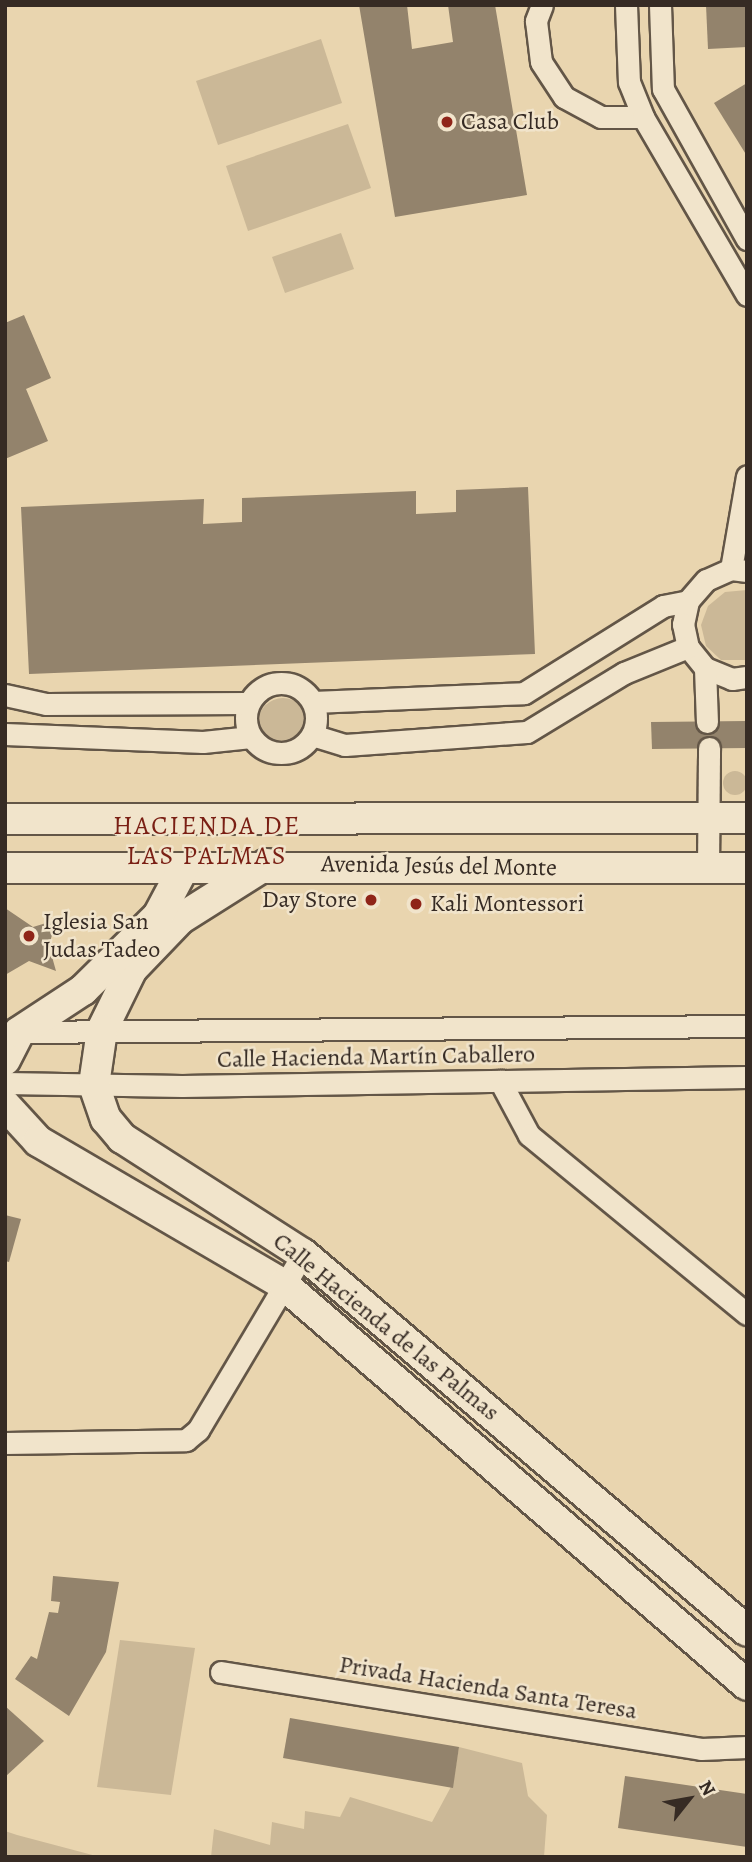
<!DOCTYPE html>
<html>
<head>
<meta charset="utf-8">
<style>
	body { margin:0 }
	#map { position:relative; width:752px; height:1862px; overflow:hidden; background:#e9d5af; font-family:Alegreya,serif }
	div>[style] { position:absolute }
	.green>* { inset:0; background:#cbb897 }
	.round { border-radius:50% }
	.building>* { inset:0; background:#93836c }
	.roads { filter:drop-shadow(2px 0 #635647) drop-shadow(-2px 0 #635647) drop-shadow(0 2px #635647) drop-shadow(0 -2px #635647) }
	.minor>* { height:21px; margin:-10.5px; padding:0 10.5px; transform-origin:10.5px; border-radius:10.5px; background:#f1e4cb }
	.minor>.ring { margin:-10.5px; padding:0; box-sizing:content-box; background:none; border:21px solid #f1e4cb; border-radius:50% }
	.secondary>* { height:30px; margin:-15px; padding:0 15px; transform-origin:15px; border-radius:15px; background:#f1e4cb }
	.dots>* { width:19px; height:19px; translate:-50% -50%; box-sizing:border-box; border:4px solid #f1e4cb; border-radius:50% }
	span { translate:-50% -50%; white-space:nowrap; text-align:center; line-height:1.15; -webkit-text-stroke:5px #f1e4cb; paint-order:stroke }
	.poi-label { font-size:24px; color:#362b24 }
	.left { translate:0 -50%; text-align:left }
	.right { translate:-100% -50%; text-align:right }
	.street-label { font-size:24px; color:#362b24 }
	.neighbourhood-label { font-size:26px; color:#7a1f14; letter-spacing:2px }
	.frame { position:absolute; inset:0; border:7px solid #362b24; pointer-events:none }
	.north { position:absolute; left:654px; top:1764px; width:70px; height:70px; -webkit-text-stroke:5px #f1e4cb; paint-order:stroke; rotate:59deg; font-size:19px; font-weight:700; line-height:28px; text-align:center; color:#362b24 }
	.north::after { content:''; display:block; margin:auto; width:24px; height:32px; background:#362b24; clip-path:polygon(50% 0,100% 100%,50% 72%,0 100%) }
</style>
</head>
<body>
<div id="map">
	<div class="green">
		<i style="clip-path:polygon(321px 39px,342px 103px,218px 145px,196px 81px)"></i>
		<i style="clip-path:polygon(348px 124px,371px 188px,248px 231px,226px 166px)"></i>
		<i style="clip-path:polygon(341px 233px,354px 269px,285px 293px,272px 257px)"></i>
		<i style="clip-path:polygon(747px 590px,747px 660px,721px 660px,706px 646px,701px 625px,708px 606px,725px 592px)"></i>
		<i class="round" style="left:258px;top:698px;width:50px;height:50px"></i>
		<i class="round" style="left:723px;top:771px;width:24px;height:24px"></i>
		<i style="clip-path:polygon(120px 1640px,195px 1648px,171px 1795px,97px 1787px)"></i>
		<i style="clip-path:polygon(459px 1747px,522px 1763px,528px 1796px,547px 1815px,544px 1857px,211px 1857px,214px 1829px,270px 1845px,272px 1822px,304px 1829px,305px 1811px,340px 1817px,350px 1797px,432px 1822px,453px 1783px)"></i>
		<i style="clip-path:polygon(5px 1831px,17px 1835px,100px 1857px,5px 1857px)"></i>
	</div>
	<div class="building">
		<i style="clip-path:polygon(359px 5px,407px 5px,412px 49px,453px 42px,448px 5px,495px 5px,527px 195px,395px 217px)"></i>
		<i style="clip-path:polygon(706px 5px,747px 5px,747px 47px,708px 49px)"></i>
		<i style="clip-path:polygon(747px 83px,747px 156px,714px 103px)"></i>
		<i style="clip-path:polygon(24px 315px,51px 378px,26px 389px,48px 441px,5px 459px,5px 323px)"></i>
		<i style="clip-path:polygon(528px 487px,535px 654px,29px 674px,21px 507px,204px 499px,203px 524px,242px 522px,242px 498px,416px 491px,416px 514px,456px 512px,456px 490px)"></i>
		<i style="clip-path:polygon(747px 721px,747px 748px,652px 749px,651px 722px)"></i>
		<i style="clip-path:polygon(5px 908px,33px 927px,56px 920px,49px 946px,56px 971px,29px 961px,5px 975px)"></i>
		<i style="clip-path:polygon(5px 1215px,21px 1219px,9px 1262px,5px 1261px)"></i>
		<i style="clip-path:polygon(53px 1576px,119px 1582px,106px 1652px,69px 1716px,15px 1679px,31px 1656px,37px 1659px,49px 1612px,58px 1613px,60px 1602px,51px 1601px)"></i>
		<i style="clip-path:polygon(5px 1706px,44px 1741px,5px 1777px)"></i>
		<i style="clip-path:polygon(290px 1718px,459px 1747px,453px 1788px,283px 1758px)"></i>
		<i style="clip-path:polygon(625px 1776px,747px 1794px,747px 1847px,618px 1828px)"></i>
	</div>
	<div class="roads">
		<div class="minor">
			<i style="left:542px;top:5px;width:17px;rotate:111deg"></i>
			<i style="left:536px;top:21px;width:41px;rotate:83deg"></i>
			<i style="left:541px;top:62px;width:42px;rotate:56.7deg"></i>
			<i style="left:564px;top:97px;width:42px;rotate:28.4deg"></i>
			<i style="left:601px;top:117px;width:42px"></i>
			<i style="left:626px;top:5px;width:77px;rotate:87.8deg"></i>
			<i style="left:629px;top:82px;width:38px;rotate:68deg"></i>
			<i style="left:643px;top:117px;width:206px;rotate:59.7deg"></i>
			<i style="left:660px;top:5px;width:84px;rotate:88deg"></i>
			<i style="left:663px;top:89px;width:172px;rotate:60.8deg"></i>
			<i style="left:731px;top:569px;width:94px;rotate:-80.2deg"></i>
			<i style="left:747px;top:571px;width:16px;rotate:-173deg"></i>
			<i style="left:731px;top:569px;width:27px;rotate:156deg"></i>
			<i style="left:706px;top:580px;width:28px;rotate:131deg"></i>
			<i style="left:688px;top:601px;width:24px;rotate:102deg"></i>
			<i style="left:683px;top:624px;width:24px;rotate:78deg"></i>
			<i style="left:688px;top:647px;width:27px;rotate:51deg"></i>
			<i style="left:705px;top:668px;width:29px;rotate:22deg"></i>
			<i style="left:732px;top:679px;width:15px;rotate:-8deg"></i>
			<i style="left:705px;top:668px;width:54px;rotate:87.9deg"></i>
			<i class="ring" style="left:246px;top:683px;width:49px;height:49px"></i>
			<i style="left:5px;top:695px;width:42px;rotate:12.4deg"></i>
			<i style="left:46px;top:704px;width:202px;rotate:-0.3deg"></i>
			<i style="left:313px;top:702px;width:211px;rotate:-2.4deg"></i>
			<i style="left:524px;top:693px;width:164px;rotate:-32deg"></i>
			<i style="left:663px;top:606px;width:25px;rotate:-11deg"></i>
			<i style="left:5px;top:734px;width:198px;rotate:2.3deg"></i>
			<i style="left:203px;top:742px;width:48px;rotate:-5.9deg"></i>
			<i style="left:312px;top:735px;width:34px;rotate:17deg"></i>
			<i style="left:345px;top:745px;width:182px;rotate:-4.1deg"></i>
			<i style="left:527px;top:732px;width:114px;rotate:-31.3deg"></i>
			<i style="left:624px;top:673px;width:69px;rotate:-22.1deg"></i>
			<i style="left:708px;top:869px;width:121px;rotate:-89.5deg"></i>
			<i style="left:17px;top:1032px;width:730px;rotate:-0.47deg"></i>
			<i style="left:500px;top:1081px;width:61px;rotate:61.8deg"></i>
			<i style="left:529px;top:1135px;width:282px;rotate:39.4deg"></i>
			<i style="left:5px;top:1083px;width:177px;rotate:1deg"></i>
			<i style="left:182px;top:1086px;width:565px;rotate:-0.91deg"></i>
			<i style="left:5px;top:1443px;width:181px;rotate:-0.9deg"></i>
			<i style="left:186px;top:1440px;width:16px;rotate:-40deg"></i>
			<i style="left:198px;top:1430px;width:205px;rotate:-59.2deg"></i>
			<i style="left:221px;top:1672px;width:486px;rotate:9.1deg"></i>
			<i style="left:701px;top:1749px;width:46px;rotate:-2.5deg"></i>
		</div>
		<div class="secondary">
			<i style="left:5px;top:819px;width:742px;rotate:-0.08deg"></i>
			<i style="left:267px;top:864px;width:103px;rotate:147.7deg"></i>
			<i style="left:180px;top:919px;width:69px;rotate:133.8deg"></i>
			<i style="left:132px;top:969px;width:68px;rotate:116.2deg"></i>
			<i style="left:102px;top:1030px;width:56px;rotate:98.3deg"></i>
			<i style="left:94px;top:1085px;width:36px;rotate:71deg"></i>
			<i style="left:106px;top:1119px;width:25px;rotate:50deg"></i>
			<i style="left:122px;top:1138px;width:215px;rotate:32.7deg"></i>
			<i style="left:303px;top:1254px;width:582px;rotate:40.33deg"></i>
			<i style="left:5px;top:868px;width:742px"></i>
			<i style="left:5px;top:1060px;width:31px;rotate:-63deg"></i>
			<i style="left:19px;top:1032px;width:77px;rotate:-33.3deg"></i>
			<i style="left:83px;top:990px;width:105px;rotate:-44.6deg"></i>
			<i style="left:158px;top:916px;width:53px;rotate:-62deg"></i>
			<i style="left:5px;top:1105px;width:49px;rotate:47.5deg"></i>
			<i style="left:38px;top:1141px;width:284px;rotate:30.3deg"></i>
			<i style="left:283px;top:1284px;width:613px;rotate:40.83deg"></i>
		</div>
	</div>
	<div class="dots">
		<i style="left:447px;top:122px;background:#8f2418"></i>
		<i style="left:371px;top:900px;background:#8f2418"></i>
		<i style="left:416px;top:904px;background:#8f2418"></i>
		<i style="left:29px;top:936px;background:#8f2418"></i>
	</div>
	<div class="poi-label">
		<span class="left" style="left:461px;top:122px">Casa Club</span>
		<span class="right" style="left:357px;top:900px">Day Store</span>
		<span class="left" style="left:430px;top:904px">Kali Montessori</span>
		<span class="left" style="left:43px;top:936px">Iglesia San<br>Judas Tadeo</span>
	</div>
	<div class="street-label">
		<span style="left:439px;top:866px;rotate:1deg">Avenida Jesús del Monte</span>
		<span style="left:376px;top:1057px;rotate:-1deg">Calle Hacienda Martín Caballero</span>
		<span style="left:386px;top:1327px;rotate:39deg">Calle Hacienda de las Palmas</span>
		<span style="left:488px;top:1688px;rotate:9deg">Privada Hacienda Santa Teresa</span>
	</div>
	<div class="neighbourhood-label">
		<span style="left:207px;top:841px">HACIENDA DE<br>LAS PALMAS</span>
	</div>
	<div class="frame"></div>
	<div class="north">N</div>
</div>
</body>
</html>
